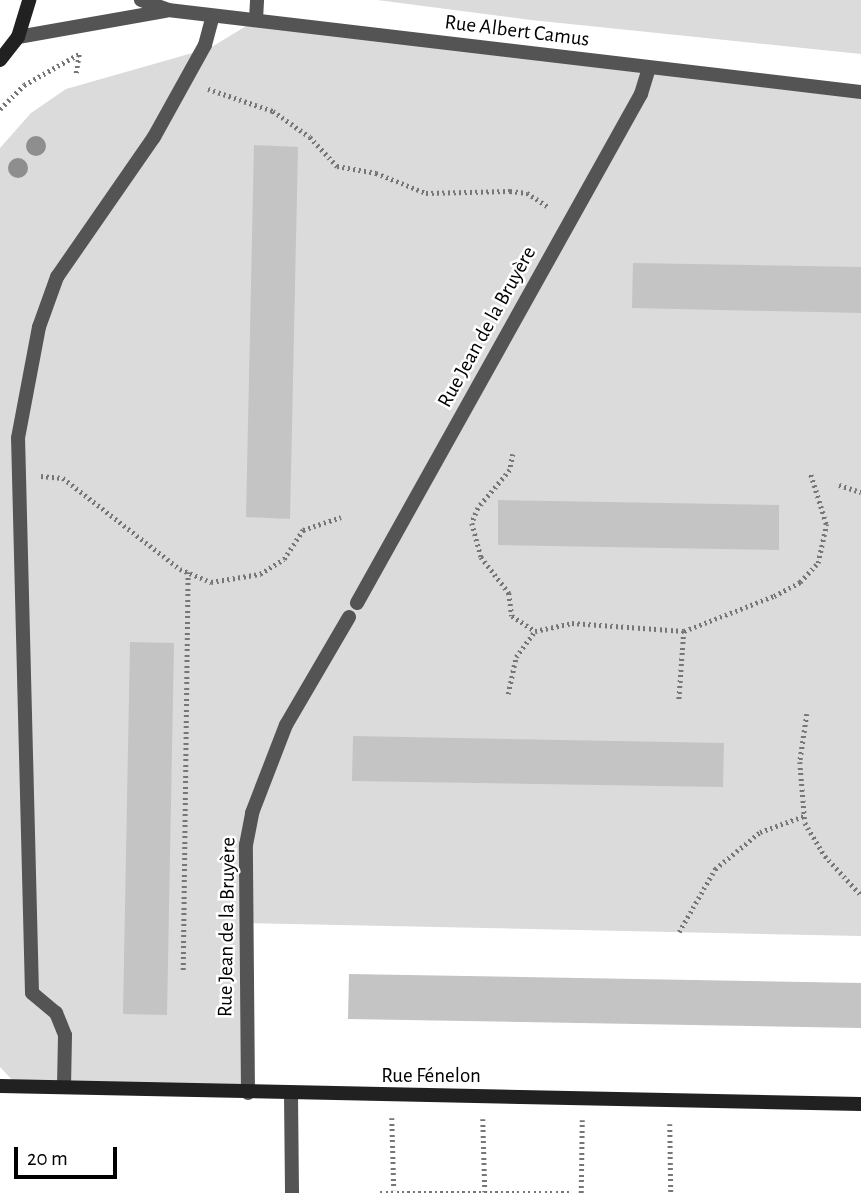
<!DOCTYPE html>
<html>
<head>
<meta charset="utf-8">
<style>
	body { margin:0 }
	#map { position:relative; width:861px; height:1193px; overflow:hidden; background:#fff; font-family:"Alegreya Sans",sans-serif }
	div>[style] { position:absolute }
	.green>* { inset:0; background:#dbdbdb }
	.building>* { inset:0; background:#c4c4c4 }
	.path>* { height:4.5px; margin-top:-2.25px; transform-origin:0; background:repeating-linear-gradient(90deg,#767676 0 2px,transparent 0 5.5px) }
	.lane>* { height:14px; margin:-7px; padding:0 7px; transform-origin:7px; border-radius:7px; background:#545454 }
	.street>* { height:14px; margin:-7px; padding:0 7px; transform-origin:7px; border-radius:7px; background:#545454 }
	.secondary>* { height:14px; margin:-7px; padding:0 7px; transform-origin:7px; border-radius:7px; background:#212121 }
	.trees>* { width:20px; height:20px; margin:-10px; border-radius:50%; background:#8e8e8e }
	span { translate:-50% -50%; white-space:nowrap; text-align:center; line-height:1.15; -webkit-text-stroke:5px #fff; paint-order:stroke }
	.street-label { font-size:21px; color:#000 }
	.scale { position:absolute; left:14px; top:1147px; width:103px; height:32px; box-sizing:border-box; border:4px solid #000; border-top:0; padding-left:9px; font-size:21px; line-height:24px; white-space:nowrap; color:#000; -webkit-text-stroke:5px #fff; paint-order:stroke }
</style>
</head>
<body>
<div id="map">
	<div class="green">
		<i style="clip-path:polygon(377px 0,861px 0,861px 54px,531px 20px)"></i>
		<i style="clip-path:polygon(256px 20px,861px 92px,861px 936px,247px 923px,248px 1093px,18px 1086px,0 1067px,0 148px,31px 113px,66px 89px,210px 48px)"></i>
	</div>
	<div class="building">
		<i style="clip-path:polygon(254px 145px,298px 147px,290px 519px,246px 517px)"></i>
		<i style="clip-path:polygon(633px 263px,861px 267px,861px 313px,632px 308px)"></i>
		<i style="clip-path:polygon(498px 500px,779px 505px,779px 550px,498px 545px)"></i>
		<i style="clip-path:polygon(130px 642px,174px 643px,167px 1015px,123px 1014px)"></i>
		<i style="clip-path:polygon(353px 736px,724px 743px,723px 787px,352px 781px)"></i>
		<i style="clip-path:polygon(349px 974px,861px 983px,861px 1028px,348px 1019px)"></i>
	</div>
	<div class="path">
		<i style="left:76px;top:73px;width:19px;rotate:-81deg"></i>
		<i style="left:208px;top:89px;width:69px;rotate:18.7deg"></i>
		<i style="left:273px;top:111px;width:45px;rotate:35.1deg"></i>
		<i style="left:310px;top:137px;width:40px;rotate:47deg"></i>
		<i style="left:337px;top:166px;width:40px;rotate:10deg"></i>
		<i style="left:376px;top:173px;width:54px;rotate:21.8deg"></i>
		<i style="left:426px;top:193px;width:84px;rotate:-1.4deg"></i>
		<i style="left:510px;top:191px;width:17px;rotate:7deg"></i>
		<i style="left:527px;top:193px;width:27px;rotate:33deg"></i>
		<i style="left:0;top:109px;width:34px;rotate:-45deg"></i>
		<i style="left:24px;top:85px;width:63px;rotate:-29.4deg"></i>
		<i style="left:513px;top:454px;width:16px;rotate:101deg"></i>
		<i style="left:510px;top:470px;width:50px;rotate:130.1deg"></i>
		<i style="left:478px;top:508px;width:16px;rotate:112deg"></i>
		<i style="left:472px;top:523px;width:35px;rotate:75deg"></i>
		<i style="left:481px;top:557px;width:46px;rotate:52.1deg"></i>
		<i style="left:509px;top:593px;width:23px;rotate:83deg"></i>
		<i style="left:512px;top:616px;width:27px;rotate:33deg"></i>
		<i style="left:41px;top:476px;width:22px;rotate:5deg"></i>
		<i style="left:63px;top:478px;width:148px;rotate:37.9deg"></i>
		<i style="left:180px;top:569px;width:34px;rotate:23deg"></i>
		<i style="left:211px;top:582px;width:50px;rotate:-9.3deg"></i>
		<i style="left:260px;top:574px;width:28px;rotate:-32deg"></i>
		<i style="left:284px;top:559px;width:35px;rotate:-57deg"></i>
		<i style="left:303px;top:530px;width:40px;rotate:-18.9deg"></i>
		<i style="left:839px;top:485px;width:23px;rotate:18deg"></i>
		<i style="left:684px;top:631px;width:97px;rotate:-21.3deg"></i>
		<i style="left:774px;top:596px;width:30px;rotate:-28deg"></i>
		<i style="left:800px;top:582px;width:26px;rotate:-47deg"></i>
		<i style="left:818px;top:563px;width:40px;rotate:-78deg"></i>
		<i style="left:826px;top:524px;width:53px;rotate:-107.4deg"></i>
		<i style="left:508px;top:694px;width:38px;rotate:-78deg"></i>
		<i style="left:516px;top:657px;width:32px;rotate:-54deg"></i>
		<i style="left:535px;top:631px;width:38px;rotate:-12deg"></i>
		<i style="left:572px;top:623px;width:112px;rotate:4.1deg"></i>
		<i style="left:684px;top:631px;width:69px;rotate:94.1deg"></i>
		<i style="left:807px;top:714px;width:49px;rotate:98.3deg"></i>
		<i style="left:800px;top:762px;width:61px;rotate:85.3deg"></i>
		<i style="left:805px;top:823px;width:39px;rotate:59deg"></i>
		<i style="left:825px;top:856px;width:53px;rotate:47.3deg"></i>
		<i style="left:679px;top:932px;width:73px;rotate:-60.3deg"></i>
		<i style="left:715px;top:869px;width:58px;rotate:-39.4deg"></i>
		<i style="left:760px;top:832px;width:47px;rotate:-20deg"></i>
		<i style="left:183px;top:970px;width:398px;rotate:-89.3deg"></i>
		<i style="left:392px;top:1118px;width:72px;rotate:88.4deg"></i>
		<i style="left:483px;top:1119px;width:73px;rotate:88.4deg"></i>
		<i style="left:670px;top:1124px;width:69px;rotate:89.2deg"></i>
		<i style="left:380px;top:1193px;width:190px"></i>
		<i style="left:581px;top:1193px;width:73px;rotate:-89.2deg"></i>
	</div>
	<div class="lane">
		<i style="left:64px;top:1087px;width:52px;rotate:-88.9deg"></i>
		<i style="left:65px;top:1035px;width:24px;rotate:-112deg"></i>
		<i style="left:56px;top:1013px;width:31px;rotate:-140deg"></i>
		<i style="left:32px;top:993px;width:555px;rotate:-91.44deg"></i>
		<i style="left:18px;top:438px;width:113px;rotate:-79.3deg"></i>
		<i style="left:39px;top:327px;width:53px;rotate:-70.2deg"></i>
		<i style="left:57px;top:277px;width:170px;rotate:-55.3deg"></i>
		<i style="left:154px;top:137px;width:105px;rotate:-61deg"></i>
		<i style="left:205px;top:45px;width:30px;rotate:-75deg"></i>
	</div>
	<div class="street">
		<i style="left:141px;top:0;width:29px;rotate:20deg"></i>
		<i style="left:168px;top:10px;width:698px;rotate:6.75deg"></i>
		<i style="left:256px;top:20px;width:20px;rotate:-87deg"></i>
		<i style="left:18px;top:37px;width:150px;rotate:-10deg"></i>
		<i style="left:357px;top:603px;width:583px;rotate:-60.84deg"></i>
		<i style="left:641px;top:94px;width:27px;rotate:-73deg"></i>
		<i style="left:248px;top:1093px;width:248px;rotate:-90.5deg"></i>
		<i style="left:246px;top:845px;width:33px;rotate:-79deg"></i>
		<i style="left:252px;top:813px;width:94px;rotate:-68.9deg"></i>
		<i style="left:286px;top:725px;width:125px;rotate:-59.7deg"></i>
		<i style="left:291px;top:1095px;width:98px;rotate:89.4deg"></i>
	</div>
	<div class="secondary">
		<i style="left:0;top:60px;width:29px;rotate:-52deg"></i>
		<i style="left:18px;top:37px;width:39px;rotate:-73deg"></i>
		<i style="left:0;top:1086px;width:861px;rotate:1.2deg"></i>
	</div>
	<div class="trees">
		<i style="left:36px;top:146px"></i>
		<i style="left:18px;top:168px"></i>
	</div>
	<div class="street-label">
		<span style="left:517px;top:31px;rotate:7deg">Rue Albert Camus</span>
		<span style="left:487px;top:327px;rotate:-61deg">Rue Jean de la Bruyère</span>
		<span style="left:227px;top:927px;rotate:-89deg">Rue Jean de la Bruyère</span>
		<span style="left:431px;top:1076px">Rue Fénelon</span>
	</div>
	<div class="scale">20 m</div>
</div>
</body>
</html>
